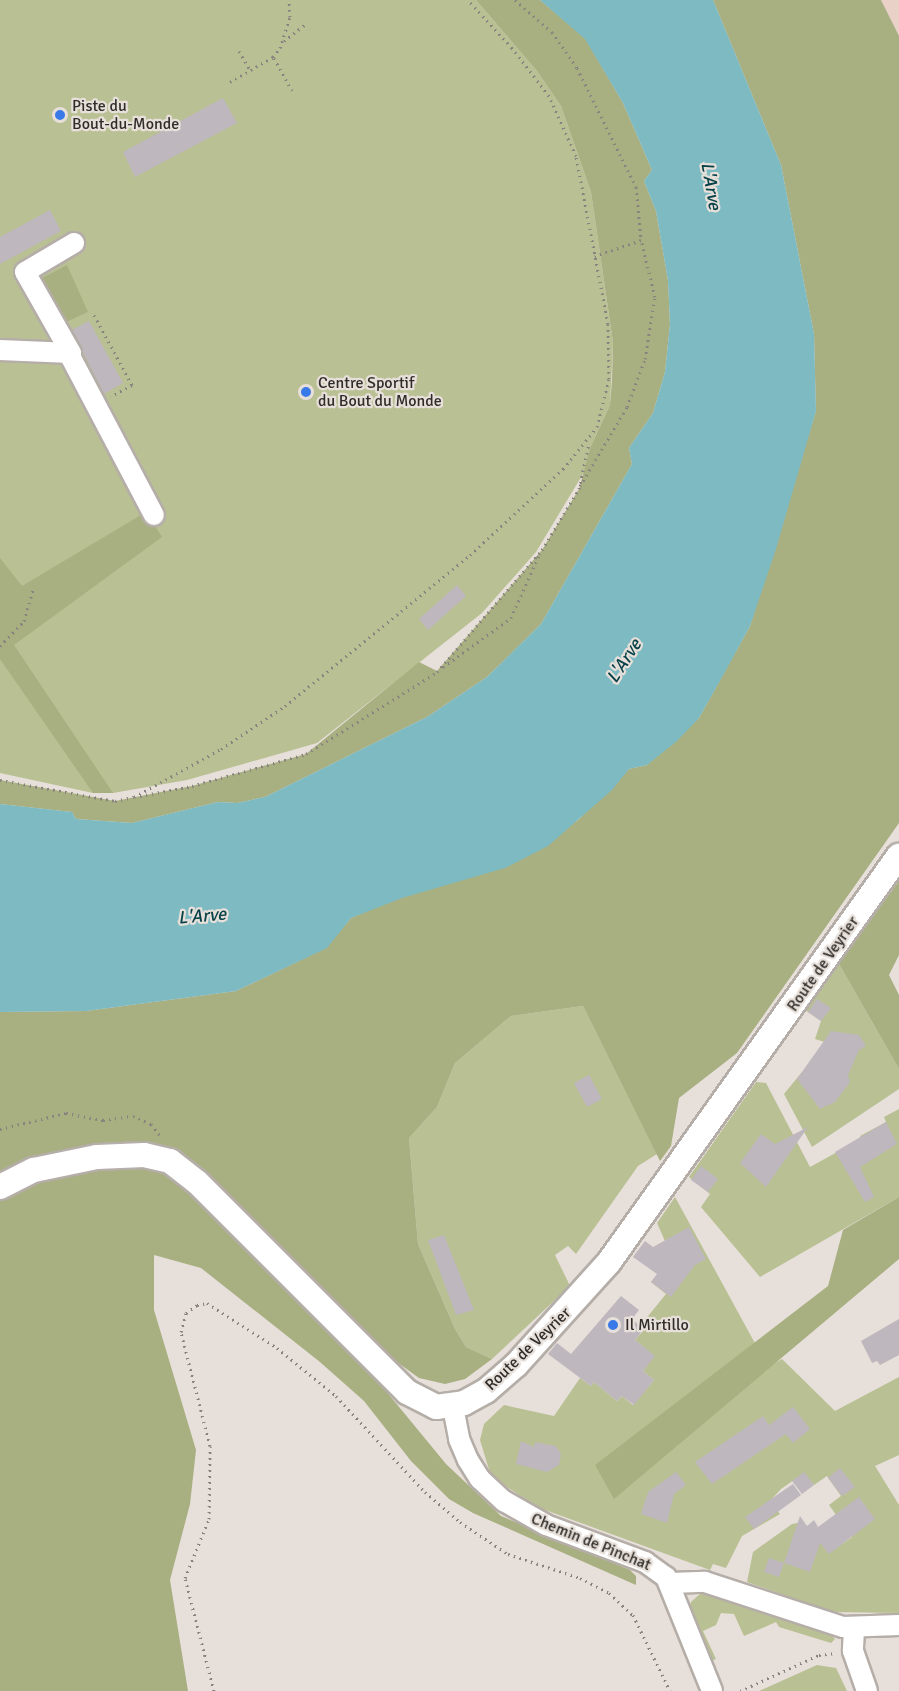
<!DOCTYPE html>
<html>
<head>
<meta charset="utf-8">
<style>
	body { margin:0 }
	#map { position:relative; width:899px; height:1691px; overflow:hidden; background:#e7dfd9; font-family:Signika,sans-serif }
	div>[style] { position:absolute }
	.medical>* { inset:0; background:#e9d1c8 }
	.green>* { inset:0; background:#b9c093 }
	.forest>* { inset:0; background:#a8af81 }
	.water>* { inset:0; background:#7dbac2 }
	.building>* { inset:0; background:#beb7bd }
	.path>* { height:3px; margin-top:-1.5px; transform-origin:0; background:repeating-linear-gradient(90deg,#88837f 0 1.5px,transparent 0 6px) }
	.roads { filter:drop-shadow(2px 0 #b5aea8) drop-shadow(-2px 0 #b5aea8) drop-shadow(0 2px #b5aea8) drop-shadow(0 -2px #b5aea8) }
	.minor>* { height:20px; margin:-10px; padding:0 10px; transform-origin:10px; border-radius:10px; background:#fff }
	.major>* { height:24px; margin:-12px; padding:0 12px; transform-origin:12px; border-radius:12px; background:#fff }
	.dots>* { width:16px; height:16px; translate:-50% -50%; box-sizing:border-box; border:3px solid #e7dfd9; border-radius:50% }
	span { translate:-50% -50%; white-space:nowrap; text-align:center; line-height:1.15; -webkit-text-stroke:4.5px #e7dfd9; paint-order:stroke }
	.poi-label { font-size:16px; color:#2f2c29 }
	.left { translate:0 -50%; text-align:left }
	.street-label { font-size:16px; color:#2f2c29 }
	.water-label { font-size:18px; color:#074249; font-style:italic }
</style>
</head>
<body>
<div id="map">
	<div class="medical">
		<i style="clip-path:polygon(881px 0,899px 0,899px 36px)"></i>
	</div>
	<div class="green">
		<i style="clip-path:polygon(0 0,476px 0,537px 71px,561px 106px,591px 192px,613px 342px,610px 405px,591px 446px,589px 464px,536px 552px,482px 613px,317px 743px,187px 780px,113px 793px,93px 793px,0 773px)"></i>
		<i style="clip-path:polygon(839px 964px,899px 1069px,899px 1089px,812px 1147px,784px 1094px,802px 1072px,834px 1045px,815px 1039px,821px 1021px,805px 1010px)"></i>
		<i style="clip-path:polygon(583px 1006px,657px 1154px,638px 1166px,576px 1254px,568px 1246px,555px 1255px,570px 1286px,492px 1359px,466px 1347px,455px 1329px,418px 1244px,409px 1138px,437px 1107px,455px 1063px,511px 1016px)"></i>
		<i style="clip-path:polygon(756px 1082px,766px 1083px,810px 1167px,861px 1139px,860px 1136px,886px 1122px,884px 1117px,899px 1109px,899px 1197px,760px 1277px,701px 1207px,710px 1194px,689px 1177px)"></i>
		<i style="clip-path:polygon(675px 1197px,768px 1367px,782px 1359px,835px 1411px,899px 1377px,899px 1455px,875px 1466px,899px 1505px,899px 1613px,833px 1612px,747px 1582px,753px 1552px,792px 1524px,798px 1523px,817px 1538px,829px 1553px,852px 1537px,829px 1505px,841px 1496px,827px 1476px,814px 1485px,804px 1473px,781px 1489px,770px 1501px,780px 1514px,742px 1536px,726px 1568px,713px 1564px,710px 1570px,537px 1507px,491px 1476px,480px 1440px,484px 1424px,504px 1405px,554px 1416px,580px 1378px,591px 1386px,594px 1382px,617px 1401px,622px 1396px,633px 1405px,654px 1380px,643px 1371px,654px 1356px,635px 1340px,644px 1330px,640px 1326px,666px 1294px,651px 1282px,672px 1257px,657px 1223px)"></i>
		<i style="clip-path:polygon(701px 1593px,829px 1633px,835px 1639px,831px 1643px,779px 1627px,776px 1622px,744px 1636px,734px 1614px,721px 1613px,716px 1625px,703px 1631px,716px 1659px,708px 1662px,688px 1612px,691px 1602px)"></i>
		<i style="clip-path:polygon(817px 1665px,836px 1668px,847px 1691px,759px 1691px)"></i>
	</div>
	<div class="forest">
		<i style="clip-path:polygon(476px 0,540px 0,585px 38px,623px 103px,652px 170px,644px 181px,656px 211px,668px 280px,670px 324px,665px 372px,653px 413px,629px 448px,632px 464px,541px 624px,487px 677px,427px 717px,265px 797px,237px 803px,218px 802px,132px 823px,76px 819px,72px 812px,0 804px,0 780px,115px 801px,192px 786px,306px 754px,419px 662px,437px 671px,542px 550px,579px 489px,591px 446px,610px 405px,612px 380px,613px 342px,591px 192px,561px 106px,537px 71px)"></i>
		<i style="clip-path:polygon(713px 0,881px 0,899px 36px,899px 823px,737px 1053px,679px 1098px,671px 1146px,660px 1161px,583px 1006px,511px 1016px,455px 1063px,437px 1107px,409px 1138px,418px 1244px,455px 1329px,466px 1347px,492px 1359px,465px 1379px,445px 1384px,419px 1378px,397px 1362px,381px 1385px,446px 1464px,501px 1516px,630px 1570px,636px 1576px,636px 1585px,473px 1513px,449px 1499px,411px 1461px,364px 1401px,320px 1362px,201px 1268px,154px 1255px,154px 1310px,196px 1450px,190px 1504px,170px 1580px,188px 1691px,0 1691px,0 1012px,86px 1011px,236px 991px,326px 948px,351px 918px,577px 821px,629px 769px,647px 765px,699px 718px,750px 626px,816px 411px,814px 334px,781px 165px)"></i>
		<i style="clip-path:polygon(67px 265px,88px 312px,66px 322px,42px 278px)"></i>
		<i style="clip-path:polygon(146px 512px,162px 537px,14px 645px,113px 793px,93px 793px,0 659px,0 558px,22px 586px)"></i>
		<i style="clip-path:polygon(899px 881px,899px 955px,889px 975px,899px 995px,899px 1069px,839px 964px)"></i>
		<i style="clip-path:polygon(899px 1197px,899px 1259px,614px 1499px,595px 1465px,828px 1286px,843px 1230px)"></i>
	</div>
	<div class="water">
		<i style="clip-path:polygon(540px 0,713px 0,781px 165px,814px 334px,816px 411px,776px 549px,750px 626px,726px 670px,699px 718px,677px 741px,647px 765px,629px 769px,612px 790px,548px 846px,505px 868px,402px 898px,351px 918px,327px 948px,236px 991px,86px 1011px,0 1012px,0 804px,72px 812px,76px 819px,132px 823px,218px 802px,237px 803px,265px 797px,427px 717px,487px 677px,541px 624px,632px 464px,629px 448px,653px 413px,665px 372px,670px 324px,668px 280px,656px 211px,644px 181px,652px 170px,623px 103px,585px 39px)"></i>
	</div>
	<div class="building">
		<i style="clip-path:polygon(223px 98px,237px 123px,135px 177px,123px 152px)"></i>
		<i style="clip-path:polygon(50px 210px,61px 231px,0 264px,0 237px)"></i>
		<i style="clip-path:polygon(89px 321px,123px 383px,104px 394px,72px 330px)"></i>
		<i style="clip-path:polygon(457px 585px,466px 596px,428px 630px,419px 619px)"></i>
		<i style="clip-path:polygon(817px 999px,831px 1008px,821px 1021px,808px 1012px)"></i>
		<i style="clip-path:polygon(831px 1031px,859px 1035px,866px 1046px,859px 1050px,848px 1075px,850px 1082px,835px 1102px,820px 1109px,797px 1079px)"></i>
		<i style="clip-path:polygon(589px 1075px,602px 1099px,587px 1107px,574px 1083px)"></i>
		<i style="clip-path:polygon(886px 1122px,897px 1144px,860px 1167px,874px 1197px,865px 1202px,835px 1152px)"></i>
		<i style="clip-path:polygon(808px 1127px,766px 1187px,740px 1163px,761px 1134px,775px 1144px)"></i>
		<i style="clip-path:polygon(701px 1166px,718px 1179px,708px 1192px,691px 1180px)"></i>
		<i style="clip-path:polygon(689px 1227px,706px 1259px,695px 1265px,671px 1297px,651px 1282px,657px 1274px,633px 1257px,645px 1241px,653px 1247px)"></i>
		<i style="clip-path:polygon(444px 1235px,474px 1310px,456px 1315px,428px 1240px)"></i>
		<i style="clip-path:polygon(621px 1296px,639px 1310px,632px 1319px,644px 1329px,635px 1340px,655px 1356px,643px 1371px,654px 1380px,634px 1405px,622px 1396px,617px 1401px,594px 1382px,591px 1386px,548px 1354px,557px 1343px,571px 1354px)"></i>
		<i style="clip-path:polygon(899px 1319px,899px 1355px,880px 1365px,877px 1361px,872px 1363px,861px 1341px)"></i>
		<i style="clip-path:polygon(793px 1407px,810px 1429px,793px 1443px,786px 1434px,712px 1484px,695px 1462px,763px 1416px,769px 1425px)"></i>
		<i style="clip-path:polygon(521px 1441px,534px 1447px,535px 1442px,556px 1446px,561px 1454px,559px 1465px,547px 1472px,516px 1464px)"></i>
		<i style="clip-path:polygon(840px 1468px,855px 1487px,842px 1496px,828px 1478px)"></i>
		<i style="clip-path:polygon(676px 1472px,686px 1485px,674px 1494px,667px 1523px,641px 1514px,648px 1492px)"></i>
		<i style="clip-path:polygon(804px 1472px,814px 1485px,802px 1494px,792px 1481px)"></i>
		<i style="clip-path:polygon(793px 1484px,801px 1495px,754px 1529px,745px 1517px)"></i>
		<i style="clip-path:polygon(859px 1497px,875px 1519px,829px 1554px,820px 1543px,810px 1572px,784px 1563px,800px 1516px,807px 1526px,814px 1520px,818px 1527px)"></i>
		<i style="clip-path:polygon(769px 1558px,784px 1563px,779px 1577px,764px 1572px)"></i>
	</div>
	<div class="path">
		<i style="left:515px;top:0;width:49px;rotate:40.9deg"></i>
		<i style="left:552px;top:32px;width:44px;rotate:55.2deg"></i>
		<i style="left:577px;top:68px;width:133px;rotate:63.6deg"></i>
		<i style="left:636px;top:187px;width:53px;rotate:84.6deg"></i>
		<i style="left:641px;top:240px;width:49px;rotate:160.8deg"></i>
		<i style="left:284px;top:41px;width:28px;rotate:-38deg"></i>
		<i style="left:239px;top:51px;width:22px;rotate:60deg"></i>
		<i style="left:274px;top:58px;width:37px;rotate:61deg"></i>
		<i style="left:230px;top:82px;width:50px;rotate:-30.2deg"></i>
		<i style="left:273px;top:57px;width:11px;rotate:-52deg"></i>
		<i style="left:280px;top:48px;width:33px;rotate:-72deg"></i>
		<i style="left:290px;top:17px;width:17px;rotate:-93deg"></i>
		<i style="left:94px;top:315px;width:80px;rotate:61.5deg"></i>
		<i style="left:132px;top:385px;width:24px;rotate:152deg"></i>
		<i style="left:580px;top:486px;width:92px;rotate:-59.3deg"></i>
		<i style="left:627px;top:407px;width:51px;rotate:-69.4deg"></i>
		<i style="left:645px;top:359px;width:63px;rotate:-80.8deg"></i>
		<i style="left:655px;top:297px;width:59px;rotate:-103.8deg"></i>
		<i style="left:0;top:646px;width:35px;rotate:-46deg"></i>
		<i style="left:24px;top:621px;width:36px;rotate:-74deg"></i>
		<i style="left:443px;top:667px;width:84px;rotate:-35.8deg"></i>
		<i style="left:511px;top:618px;width:69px;rotate:-66deg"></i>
		<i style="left:0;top:780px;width:117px;rotate:10.3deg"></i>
		<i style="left:115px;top:801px;width:19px;rotate:-12deg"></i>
		<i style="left:140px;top:796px;width:53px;rotate:-10.9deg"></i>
		<i style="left:192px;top:786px;width:118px;rotate:-15.7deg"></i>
		<i style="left:306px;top:754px;width:155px;rotate:-32deg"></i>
		<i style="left:437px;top:672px;width:161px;rotate:-49.3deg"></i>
		<i style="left:542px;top:550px;width:71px;rotate:-58.8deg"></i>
		<i style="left:579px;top:489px;width:47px;rotate:-77.7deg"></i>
		<i style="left:134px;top:797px;width:99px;rotate:-28.9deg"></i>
		<i style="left:221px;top:749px;width:77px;rotate:-33.9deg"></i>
		<i style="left:285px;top:706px;width:239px;rotate:-39.2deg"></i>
		<i style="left:470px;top:555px;width:127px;rotate:-42.8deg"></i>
		<i style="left:563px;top:469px;width:54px;rotate:-51deg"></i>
		<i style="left:597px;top:427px;width:49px;rotate:-76deg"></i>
		<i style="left:609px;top:379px;width:55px;rotate:-91deg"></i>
		<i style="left:608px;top:324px;width:171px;rotate:-100.8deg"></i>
		<i style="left:576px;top:156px;width:66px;rotate:-114.2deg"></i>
		<i style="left:549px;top:96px;width:61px;rotate:-127.6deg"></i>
		<i style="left:512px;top:48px;width:65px;rotate:-132.5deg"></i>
		<i style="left:0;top:1129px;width:68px;rotate:-13.6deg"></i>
		<i style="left:66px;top:1113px;width:38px;rotate:11deg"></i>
		<i style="left:103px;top:1120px;width:30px;rotate:-8deg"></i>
		<i style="left:133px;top:1116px;width:20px;rotate:24deg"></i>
		<i style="left:151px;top:1124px;width:16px;rotate:52deg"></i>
		<i style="left:214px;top:1691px;width:117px;rotate:-104.4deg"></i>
		<i style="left:185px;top:1578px;width:64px;rotate:-67.9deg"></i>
		<i style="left:209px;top:1519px;width:73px;rotate:-89.2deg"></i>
		<i style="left:210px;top:1446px;width:118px;rotate:-104.3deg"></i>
		<i style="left:181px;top:1332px;width:20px;rotate:-75deg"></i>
		<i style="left:186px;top:1313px;width:14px;rotate:-36deg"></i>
		<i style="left:197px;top:1305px;width:10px;rotate:-11deg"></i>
		<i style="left:207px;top:1303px;width:83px;rotate:32.7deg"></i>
		<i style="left:277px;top:1348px;width:76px;rotate:39.1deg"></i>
		<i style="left:336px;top:1396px;width:131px;rotate:47.2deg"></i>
		<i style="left:425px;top:1492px;width:46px;rotate:40.6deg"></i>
		<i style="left:460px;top:1522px;width:58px;rotate:33.7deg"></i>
		<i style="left:508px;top:1554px;width:76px;rotate:18.4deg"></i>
		<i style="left:580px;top:1578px;width:33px;rotate:27deg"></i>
		<i style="left:609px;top:1593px;width:33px;rotate:43deg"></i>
		<i style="left:633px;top:1615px;width:85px;rotate:64deg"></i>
		<i style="left:740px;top:1691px;width:87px;rotate:-24.5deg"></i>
		<i style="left:819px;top:1655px;width:16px;rotate:-7deg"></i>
	</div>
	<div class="roads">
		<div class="minor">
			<i style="left:0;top:350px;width:71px;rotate:2.4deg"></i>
			<i style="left:71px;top:353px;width:93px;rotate:-119.6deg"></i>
			<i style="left:25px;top:272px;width:57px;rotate:-30.6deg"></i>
			<i style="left:69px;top:354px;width:182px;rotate:62.2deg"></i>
			<i style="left:453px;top:1407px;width:33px;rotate:79deg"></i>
			<i style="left:459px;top:1439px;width:23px;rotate:67deg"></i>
			<i style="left:468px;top:1460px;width:22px;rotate:58deg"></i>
			<i style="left:480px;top:1479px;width:33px;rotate:43deg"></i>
			<i style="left:504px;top:1501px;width:48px;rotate:29.7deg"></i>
			<i style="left:546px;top:1525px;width:106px;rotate:20.5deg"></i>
			<i style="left:645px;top:1562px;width:26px;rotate:36deg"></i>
			<i style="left:666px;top:1577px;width:123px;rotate:68deg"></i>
			<i style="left:670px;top:1583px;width:35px;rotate:-2deg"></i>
			<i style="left:705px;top:1582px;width:145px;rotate:18.1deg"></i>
			<i style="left:843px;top:1627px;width:56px;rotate:-2deg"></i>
			<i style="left:854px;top:1629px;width:22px;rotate:93deg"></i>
			<i style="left:853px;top:1651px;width:42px;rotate:70.7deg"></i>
		</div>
		<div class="major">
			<i style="left:0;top:1187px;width:38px;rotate:-27deg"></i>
			<i style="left:34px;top:1170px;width:64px;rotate:-11.7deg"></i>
			<i style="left:97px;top:1157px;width:47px;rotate:-2.4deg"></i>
			<i style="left:144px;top:1155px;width:27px;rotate:13deg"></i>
			<i style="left:170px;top:1161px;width:34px;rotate:38deg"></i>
			<i style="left:197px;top:1182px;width:297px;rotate:45deg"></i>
			<i style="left:407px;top:1392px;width:33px;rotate:27deg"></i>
			<i style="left:436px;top:1407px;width:28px;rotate:-8deg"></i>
			<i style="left:464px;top:1403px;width:25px;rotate:-29deg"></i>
			<i style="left:486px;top:1391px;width:40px;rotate:-41deg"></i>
			<i style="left:516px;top:1365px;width:139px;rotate:-47.9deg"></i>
			<i style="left:609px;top:1262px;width:499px;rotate:-54.5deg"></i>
		</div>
	</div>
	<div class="dots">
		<i style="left:60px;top:115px;background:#3979e8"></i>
		<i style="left:306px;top:392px;background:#3979e8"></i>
		<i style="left:613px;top:1325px;background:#3979e8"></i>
	</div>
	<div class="poi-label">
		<span class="left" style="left:72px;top:115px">Piste du<br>Bout-du-Monde</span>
		<span class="left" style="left:318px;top:392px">Centre Sportif<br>du Bout du Monde</span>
		<span class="left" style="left:625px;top:1325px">Il Mirtillo</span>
	</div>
	<div class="street-label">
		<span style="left:823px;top:964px;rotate:-55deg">Route de Veyrier</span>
		<span style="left:528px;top:1349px;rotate:-44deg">Route de Veyrier</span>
		<span style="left:591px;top:1542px;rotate:22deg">Chemin de Pinchat</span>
	</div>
	<div class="water-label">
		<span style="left:711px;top:186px;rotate:80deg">L'Arve</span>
		<span style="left:624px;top:661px;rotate:-57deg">L'Arve</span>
		<span style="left:202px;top:916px;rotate:-5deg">L'Arve</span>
	</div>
</div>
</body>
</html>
